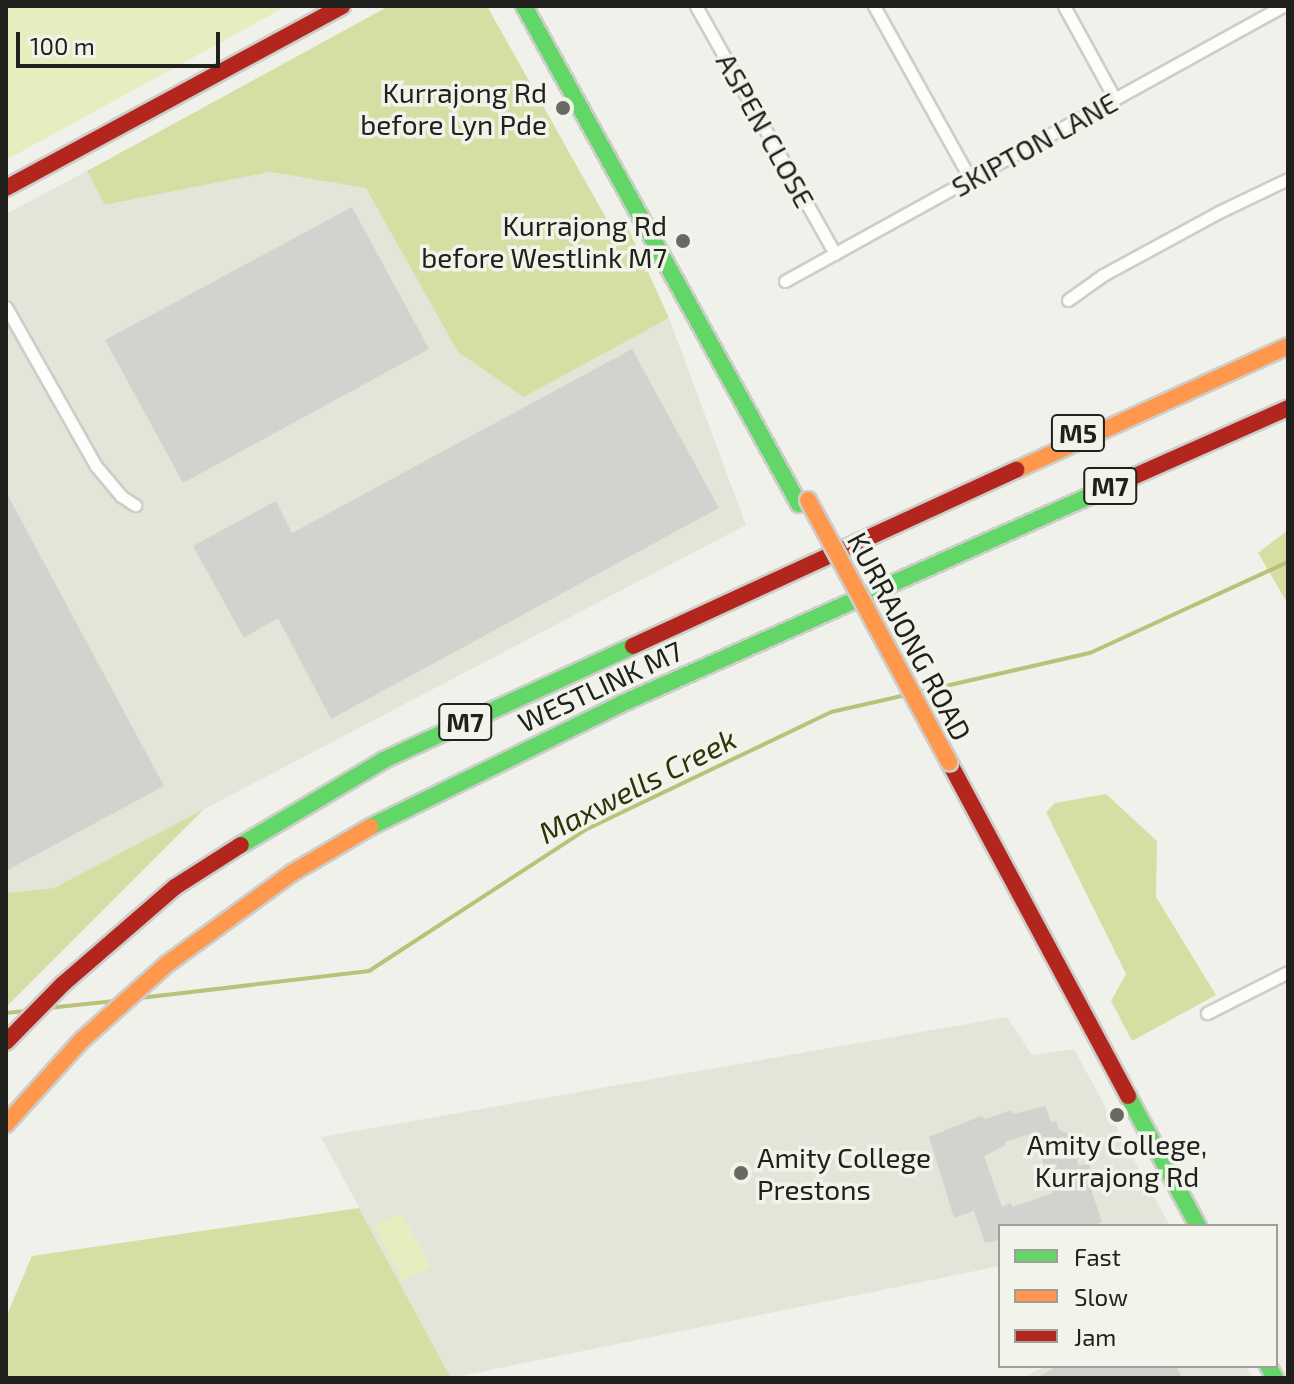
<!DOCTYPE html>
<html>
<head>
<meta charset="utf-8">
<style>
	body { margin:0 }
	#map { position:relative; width:1294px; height:1384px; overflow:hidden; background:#f1f1ec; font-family:"Exo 2",sans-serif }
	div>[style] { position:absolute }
	.built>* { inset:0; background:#e3e5d9 }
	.green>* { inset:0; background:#e6edbf }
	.forest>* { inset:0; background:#d7dea3 }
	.stream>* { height:4px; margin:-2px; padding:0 2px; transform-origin:2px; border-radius:2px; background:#bac27a }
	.building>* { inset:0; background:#d2d3cf }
	.roads { filter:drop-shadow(2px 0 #cdcdc9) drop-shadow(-2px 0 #cdcdc9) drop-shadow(0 2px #cdcdc9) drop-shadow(0 -2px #cdcdc9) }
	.street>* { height:11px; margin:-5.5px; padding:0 5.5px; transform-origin:5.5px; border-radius:5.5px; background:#fdfdfc }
	.fast>* { height:16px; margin:-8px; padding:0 8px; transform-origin:8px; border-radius:8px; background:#63d668 }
	.slow>* { height:16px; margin:-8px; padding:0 8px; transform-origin:8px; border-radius:8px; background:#ff974d }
	.jam>* { height:16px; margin:-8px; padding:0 8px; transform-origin:8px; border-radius:8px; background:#b3261e }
	.bridges { filter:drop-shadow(2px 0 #cdcdc9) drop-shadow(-2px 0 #cdcdc9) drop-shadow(0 2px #cdcdc9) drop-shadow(0 -2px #cdcdc9) }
	.slow-bridge>* { height:16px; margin:-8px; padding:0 8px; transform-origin:8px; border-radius:8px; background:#ff974d }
	.dots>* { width:22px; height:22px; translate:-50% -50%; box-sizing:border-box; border:4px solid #f2f3ea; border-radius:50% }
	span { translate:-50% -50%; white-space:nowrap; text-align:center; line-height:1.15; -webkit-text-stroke:7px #f2f3ea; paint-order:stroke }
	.shield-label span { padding:2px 6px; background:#f2f3ea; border:2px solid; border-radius:6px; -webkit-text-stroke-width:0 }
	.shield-label { font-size:26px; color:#20211d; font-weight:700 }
	.poi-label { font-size:28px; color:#20211d }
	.right { translate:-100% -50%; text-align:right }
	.left { translate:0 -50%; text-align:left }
	.street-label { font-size:28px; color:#20211d }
	.water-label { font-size:30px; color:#2f3408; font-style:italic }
	.frame { position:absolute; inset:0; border:8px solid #20211d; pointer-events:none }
	.legend { position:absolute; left:998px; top:1224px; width:280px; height:144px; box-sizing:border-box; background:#f2f3ea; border:2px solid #9e9f98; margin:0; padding:10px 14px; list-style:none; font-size:24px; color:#20211d }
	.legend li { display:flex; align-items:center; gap:16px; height:40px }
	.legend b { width:40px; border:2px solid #9e9f98 }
	.scale { position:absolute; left:16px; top:32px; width:204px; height:36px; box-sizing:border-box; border:4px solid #20211d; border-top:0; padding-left:10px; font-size:24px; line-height:28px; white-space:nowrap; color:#20211d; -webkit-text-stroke:6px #f2f3ea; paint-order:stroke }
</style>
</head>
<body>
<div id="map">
	<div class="built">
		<i style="clip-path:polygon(87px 171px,106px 205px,270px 172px,371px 188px,524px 397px,669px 318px,746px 525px,54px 888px,6px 893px,6px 214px)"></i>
		<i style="clip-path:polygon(1007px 1017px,1032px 1055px,1074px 1049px,1170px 1226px,1000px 1226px,1000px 1266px,451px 1378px,321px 1137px)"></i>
		<i style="clip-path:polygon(1045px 1366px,1246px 1366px,1253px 1378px,1023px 1378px)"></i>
	</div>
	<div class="green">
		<i style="clip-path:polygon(6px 6px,284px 6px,285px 7px,6px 160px)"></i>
		<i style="clip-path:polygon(401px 1212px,431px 1267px,403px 1281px,374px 1226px)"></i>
	</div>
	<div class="forest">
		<i style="clip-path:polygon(389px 6px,487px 6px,610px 225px,628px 228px,669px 318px,524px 397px,458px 352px,366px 188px,270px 172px,105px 205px,87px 171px)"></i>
		<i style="clip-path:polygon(1288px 530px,1288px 604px,1258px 553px)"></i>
		<i style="clip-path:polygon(1106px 794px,1157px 841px,1156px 897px,1216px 995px,1132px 1041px,1111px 1001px,1126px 974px,1046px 812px,1055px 803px)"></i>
		<i style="clip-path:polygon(204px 809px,6px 1007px,6px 893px,54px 888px)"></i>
		<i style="clip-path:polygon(359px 1208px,451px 1378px,6px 1378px,6px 1317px,32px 1256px)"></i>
	</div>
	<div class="stream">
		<i style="left:915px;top:693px;width:180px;rotate:-12.9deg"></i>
		<i style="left:1090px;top:653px;width:218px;rotate:-24.7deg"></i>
		<i style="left:140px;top:998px;width:231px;rotate:-6.7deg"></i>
		<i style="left:369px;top:971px;width:258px;rotate:-33.1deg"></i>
		<i style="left:585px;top:830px;width:273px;rotate:-25.6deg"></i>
		<i style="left:831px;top:712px;width:77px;rotate:-12.8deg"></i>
		<i style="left:48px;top:1008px;width:67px;rotate:-6deg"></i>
		<i style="left:6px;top:1013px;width:18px;rotate:-6deg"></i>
	</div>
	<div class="building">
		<i style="clip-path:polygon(352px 207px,429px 349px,183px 483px,105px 340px)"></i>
		<i style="clip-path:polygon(632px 349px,719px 508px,331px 719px,278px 618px,244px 638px,193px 546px,276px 501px,292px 533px)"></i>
		<i style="clip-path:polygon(6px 492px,164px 786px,6px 871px)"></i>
		<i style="clip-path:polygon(evenodd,1045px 1106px,1051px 1122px,1056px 1121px,1059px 1130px,1067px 1133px,1079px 1166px,1089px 1163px,1097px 1187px,1091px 1189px,1102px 1222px,1091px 1226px,1000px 1226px,1000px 1240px,985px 1243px,974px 1211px,954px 1218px,929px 1137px,981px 1116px,986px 1119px,1011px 1110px,1013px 1114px,1045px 1106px,1033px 1133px,1053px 1193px,1012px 1207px,1011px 1203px,1002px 1207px,984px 1156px,1006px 1145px,1005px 1142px,1033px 1133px)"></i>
		<i style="clip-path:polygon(1058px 1366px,1176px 1366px,1182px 1378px,1036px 1378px)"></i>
	</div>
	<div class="roads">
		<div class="street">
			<i style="left:696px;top:6px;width:284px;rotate:60.7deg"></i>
			<i style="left:874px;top:6px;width:199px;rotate:60.9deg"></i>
			<i style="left:1064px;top:6px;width:106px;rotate:61.3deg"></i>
			<i style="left:785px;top:281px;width:569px;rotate:-28.91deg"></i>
			<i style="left:1068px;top:300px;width:43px;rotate:-35.5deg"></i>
			<i style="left:1103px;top:275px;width:132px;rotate:-28.5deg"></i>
			<i style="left:1219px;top:212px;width:76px;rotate:-25.6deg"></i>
			<i style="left:6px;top:307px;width:183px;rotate:60.5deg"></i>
			<i style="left:96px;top:466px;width:39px;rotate:50deg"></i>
			<i style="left:121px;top:496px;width:17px;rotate:33deg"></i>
			<i style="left:1207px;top:1013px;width:91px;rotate:-26.8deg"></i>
		</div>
		<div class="fast">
			<i style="left:524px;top:6px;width:569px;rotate:61.09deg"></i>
			<i style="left:370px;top:827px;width:280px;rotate:-26.1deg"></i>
			<i style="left:621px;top:704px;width:515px;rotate:-23.93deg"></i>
			<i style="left:241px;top:845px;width:166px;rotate:-30.7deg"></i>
			<i style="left:384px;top:760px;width:274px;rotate:-24.6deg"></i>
			<i style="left:1128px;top:1096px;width:148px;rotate:61.7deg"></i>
			<i style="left:1268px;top:1366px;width:14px;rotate:60deg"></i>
		</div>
		<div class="slow">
			<i style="left:1016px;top:470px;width:299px;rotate:-24.5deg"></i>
			<i style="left:6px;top:1124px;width:113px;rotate:-47.9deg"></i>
			<i style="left:82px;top:1040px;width:114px;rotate:-41.8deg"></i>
			<i style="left:167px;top:964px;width:155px;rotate:-36.1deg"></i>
			<i style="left:292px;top:873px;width:91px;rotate:-30.5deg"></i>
		</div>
		<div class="jam">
			<i style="left:6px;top:188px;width:382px;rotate:-28.4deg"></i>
			<i style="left:1092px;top:495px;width:214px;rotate:-23.9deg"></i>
			<i style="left:633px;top:646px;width:422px;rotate:-24.7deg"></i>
			<i style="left:949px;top:762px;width:379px;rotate:61.8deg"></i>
			<i style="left:6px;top:1042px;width:81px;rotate:-45.5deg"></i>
			<i style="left:63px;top:984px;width:148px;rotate:-40.9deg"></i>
			<i style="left:175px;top:887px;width:78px;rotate:-32.5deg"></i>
		</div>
	</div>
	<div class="bridges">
		<div class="slow-bridge">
			<i style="left:808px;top:500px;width:298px;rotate:61.7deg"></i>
		</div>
	</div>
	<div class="dots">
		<i style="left:563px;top:108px;background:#696a65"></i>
		<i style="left:683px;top:241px;background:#696a65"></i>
		<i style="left:1117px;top:1115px;background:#696a65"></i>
		<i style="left:741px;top:1173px;background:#696a65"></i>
	</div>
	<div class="shield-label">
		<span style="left:1078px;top:433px">M5</span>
		<span style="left:1110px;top:486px">M7</span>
		<span style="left:465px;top:722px">M7</span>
	</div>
	<div class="poi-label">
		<span class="right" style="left:547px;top:108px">Kurrajong Rd<br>before Lyn Pde</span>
		<span class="right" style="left:667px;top:241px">Kurrajong Rd<br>before Westlink M7</span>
		<span style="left:1117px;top:1160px">Amity College,<br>Kurrajong Rd</span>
		<span class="left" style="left:757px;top:1173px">Amity College<br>Prestons</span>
	</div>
	<div class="street-label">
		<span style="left:766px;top:130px;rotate:61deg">ASPEN CLOSE</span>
		<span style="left:1034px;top:144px;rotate:-29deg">SKIPTON LANE</span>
		<span style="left:910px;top:636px;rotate:62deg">KURRAJONG ROAD</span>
		<span style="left:600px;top:686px;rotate:-25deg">WESTLINK M7</span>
	</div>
	<div class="water-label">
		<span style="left:637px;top:785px;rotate:-27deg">Maxwells Creek</span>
	</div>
	<div class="frame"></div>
	<ul class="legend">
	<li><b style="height:10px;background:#63d668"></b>Fast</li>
	<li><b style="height:10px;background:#ff974d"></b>Slow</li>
	<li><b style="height:10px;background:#b3261e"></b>Jam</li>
	</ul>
	<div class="scale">100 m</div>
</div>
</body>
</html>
